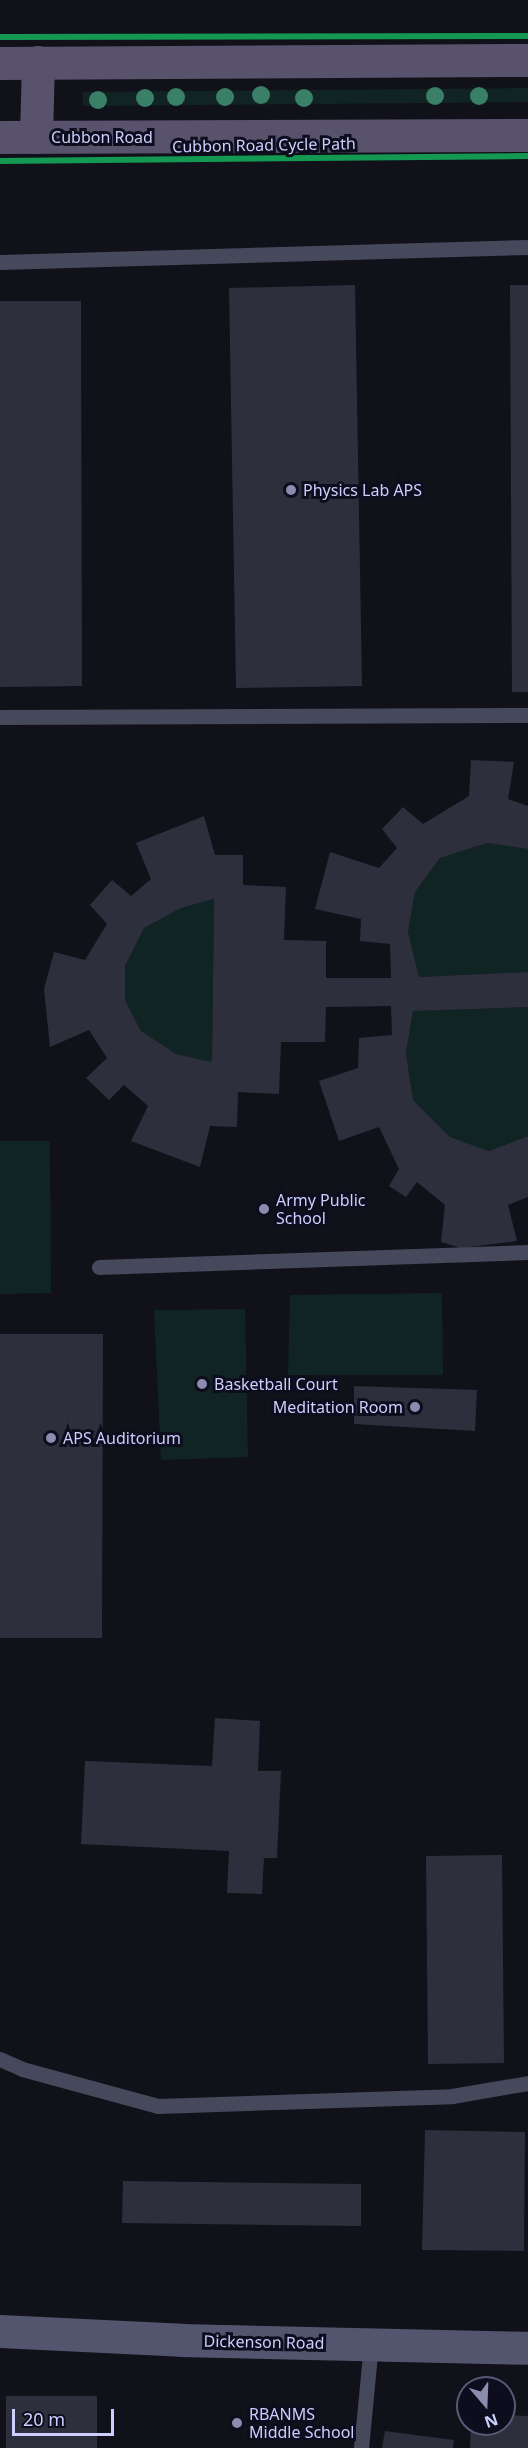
<!DOCTYPE html>
<html>
<head>
<meta charset="utf-8">
<style>
	body { margin:0 }
	#map { position:relative; width:528px; height:2448px; overflow:hidden; background:#11111a; font-family:"Noto Sans",sans-serif }
	div>[style] { position:absolute }
	.green>* { inset:0; background:#102523 }
	.building>* { inset:0; background:#2e2f3c }
	.lane>* { height:15px; margin:-7.5px; padding:0 7.5px; transform-origin:7.5px; border-radius:7.5px; background:#46485b }
	.secondary>* { height:33px; margin:-16.5px; padding:0 16.5px; transform-origin:16.5px; border-radius:16.5px; background:#52556d }
	.primary>* { height:33px; margin:-16.5px; padding:0 16.5px; transform-origin:16.5px; border-radius:16.5px; background:#58526d }
	.cycleway>* { height:6px; margin:-3px; padding:0 3px; transform-origin:3px; border-radius:3px; background:#139951 }
	.trees>* { width:18px; height:18px; margin:-9px; border-radius:50%; background:#3a7f68 }
	.dots>* { width:16px; height:16px; translate:-50% -50%; box-sizing:border-box; border:3px solid #0d0d1e; border-radius:50% }
	span { translate:-50% -50%; white-space:nowrap; text-align:center; line-height:1.15; -webkit-text-stroke:6px #0d0d1e; paint-order:stroke }
	.street-label { font-size:16px; color:#cccefd }
	.poi-label { font-size:16px; color:#cccefd }
	.left { translate:0 -50%; text-align:left }
	.right { translate:-100% -50%; text-align:right }
	.north { position:absolute; left:456px; top:2376px; width:60px; height:60px; box-sizing:border-box; background:#0d0d1e; border:2px solid #595a77; border-radius:50%; rotate:161deg; font-size:16px; font-weight:700; line-height:24px; text-align:center; color:#cccefd }
	.north::after { content:''; display:block; margin:auto; width:21px; height:27px; background:#8b8cae; clip-path:polygon(50% 0,100% 100%,50% 72%,0 100%) }
	.scale { position:absolute; left:12px; top:2409px; width:102px; height:27px; box-sizing:border-box; border:3px solid #cccefd; border-top:0; padding-left:8px; font-size:18px; line-height:21px; white-space:nowrap; color:#cccefd; -webkit-text-stroke:4px #0d0d1e; paint-order:stroke }
</style>
</head>
<body>
<div id="map">
	<div class="green">
		<i style="clip-path:polygon(528px 88px,528px 102px,83px 106px,83px 92px)"></i>
		<i style="clip-path:polygon(487px 843px,528px 849px,528px 972px,419px 977px,408px 932px,415px 892px,440px 858px)"></i>
		<i style="clip-path:polygon(214px 899px,212px 1062px,176px 1054px,141px 1031px,125px 1000px,125px 966px,144px 928px,181px 908px)"></i>
		<i style="clip-path:polygon(528px 1007px,528px 1136px,489px 1151px,450px 1137px,413px 1100px,406px 1053px,413px 1011px)"></i>
		<i style="clip-path:polygon(0 1141px,50px 1141px,51px 1293px,0 1294px)"></i>
		<i style="clip-path:polygon(442px 1293px,443px 1375px,288px 1375px,290px 1295px)"></i>
		<i style="clip-path:polygon(245px 1309px,248px 1457px,161px 1460px,154px 1310px)"></i>
	</div>
	<div class="building">
		<i style="clip-path:polygon(355px 285px,362px 686px,236px 688px,229px 288px)"></i>
		<i style="clip-path:polygon(510px 285px,528px 285px,528px 692px,512px 692px)"></i>
		<i style="clip-path:polygon(0 301px,81px 301px,82px 686px,0 687px)"></i>
		<i style="clip-path:polygon(evenodd,471px 760px,514px 762px,508px 799px,528px 806px,528px 849px,487px 843px,440px 858px,415px 892px,408px 932px,419px 977px,528px 972px,528px 1007px,413px 1011px,406px 1053px,413px 1100px,450px 1137px,489px 1151px,528px 1136px,528px 1197px,508px 1205px,517px 1241px,461px 1248px,441px 1242px,445px 1205px,417px 1182px,406px 1197px,389px 1186px,399px 1169px,379px 1127px,339px 1141px,319px 1081px,358px 1068px,359px 1038px,392px 1035px,391px 1006px,326px 1007px,325px 1042px,281px 1042px,279px 1094px,238px 1092px,237px 1127px,210px 1126px,200px 1167px,131px 1141px,148px 1106px,124px 1085px,109px 1100px,86px 1078px,107px 1058px,89px 1030px,50px 1047px,44px 989px,54px 952px,85px 960px,107px 924px,90px 905px,112px 880px,131px 896px,151px 879px,136px 843px,204px 816px,215px 855px,243px 855px,243px 885px,286px 887px,284px 940px,326px 941px,326px 978px,391px 978px,390px 944px,360px 941px,361px 919px,315px 909px,330px 852px,379px 868px,397px 848px,382px 829px,403px 807px,423px 824px,469px 796px,471px 760px,214px 899px,212px 1062px,176px 1054px,141px 1031px,125px 1000px,125px 966px,144px 928px,181px 908px,214px 899px)"></i>
		<i style="clip-path:polygon(0 1334px,103px 1334px,102px 1638px,0 1638px)"></i>
		<i style="clip-path:polygon(354px 1386px,477px 1390px,475px 1431px,354px 1424px)"></i>
		<i style="clip-path:polygon(215px 1718px,260px 1721px,258px 1771px,281px 1771px,277px 1858px,264px 1858px,262px 1894px,227px 1893px,229px 1851px,81px 1844px,85px 1761px,212px 1766px)"></i>
		<i style="clip-path:polygon(502px 1855px,504px 2063px,428px 2064px,426px 1856px)"></i>
		<i style="clip-path:polygon(425px 2130px,525px 2132px,524px 2251px,422px 2250px)"></i>
		<i style="clip-path:polygon(123px 2181px,361px 2184px,361px 2226px,122px 2223px)"></i>
		<i style="clip-path:polygon(6px 2396px,97px 2396px,97px 2448px,6px 2448px)"></i>
		<i style="clip-path:polygon(504px 2415px,528px 2416px,528px 2448px,470px 2448px,471px 2424px,504px 2424px)"></i>
		<i style="clip-path:polygon(385px 2431px,454px 2440px,453px 2448px,382px 2448px)"></i>
	</div>
	<div class="lane">
		<i style="left:0;top:262px;width:528px;rotate:-1.63deg"></i>
		<i style="left:0;top:717px;width:528px;rotate:-0.22deg"></i>
		<i style="left:99px;top:1267px;width:429px;rotate:-2deg"></i>
		<i style="left:0;top:2059px;width:24px;rotate:24deg"></i>
		<i style="left:22px;top:2069px;width:141px;rotate:15.2deg"></i>
		<i style="left:158px;top:2106px;width:294px;rotate:-1.9deg"></i>
		<i style="left:452px;top:2096px;width:77px;rotate:-9.7deg"></i>
		<i style="left:361px;top:2448px;width:104px;rotate:-84.5deg"></i>
	</div>
	<div class="secondary">
		<i style="left:0;top:2331px;width:181px;rotate:2.8deg"></i>
		<i style="left:181px;top:2340px;width:347px;rotate:1.3deg"></i>
	</div>
	<div class="primary">
		<i style="left:0;top:63px;width:528px;rotate:-0.33deg"></i>
		<i style="left:0;top:137px;width:528px;rotate:-0.22deg"></i>
		<i style="left:36px;top:137px;width:75px;rotate:-88.5deg"></i>
	</div>
	<div class="cycleway">
		<i style="left:0;top:37px;width:528px;rotate:-0.11deg"></i>
		<i style="left:0;top:161px;width:528px;rotate:-0.54deg"></i>
	</div>
	<div class="trees">
		<i style="left:261px;top:95px"></i>
		<i style="left:435px;top:96px"></i>
		<i style="left:479px;top:96px"></i>
		<i style="left:176px;top:97px"></i>
		<i style="left:225px;top:97px"></i>
		<i style="left:145px;top:98px"></i>
		<i style="left:304px;top:98px"></i>
		<i style="left:98px;top:100px"></i>
	</div>
	<div class="dots">
		<i style="left:291px;top:490px;background:#8b8cae"></i>
		<i style="left:264px;top:1209px;background:#8b8cae"></i>
		<i style="left:202px;top:1384px;background:#8b8cae"></i>
		<i style="left:415px;top:1407px;background:#8b8cae"></i>
		<i style="left:51px;top:1438px;background:#8b8cae"></i>
		<i style="left:237px;top:2423px;background:#8b8cae"></i>
	</div>
	<div class="street-label">
		<span style="left:102px;top:137px">Cubbon Road</span>
		<span style="left:264px;top:145px;rotate:-1deg">Cubbon Road Cycle Path</span>
		<span style="left:264px;top:2342px;rotate:1deg">Dickenson Road</span>
	</div>
	<div class="poi-label">
		<span class="left" style="left:303px;top:490px">Physics Lab APS</span>
		<span class="left" style="left:276px;top:1209px">Army Public<br>School</span>
		<span class="left" style="left:214px;top:1384px">Basketball Court</span>
		<span class="right" style="left:403px;top:1407px">Meditation Room</span>
		<span class="left" style="left:63px;top:1438px">APS Auditorium</span>
		<span class="left" style="left:249px;top:2423px">RBANMS<br>Middle School</span>
	</div>
	<div class="north">N</div>
	<div class="scale">20 m</div>
</div>
</body>
</html>
